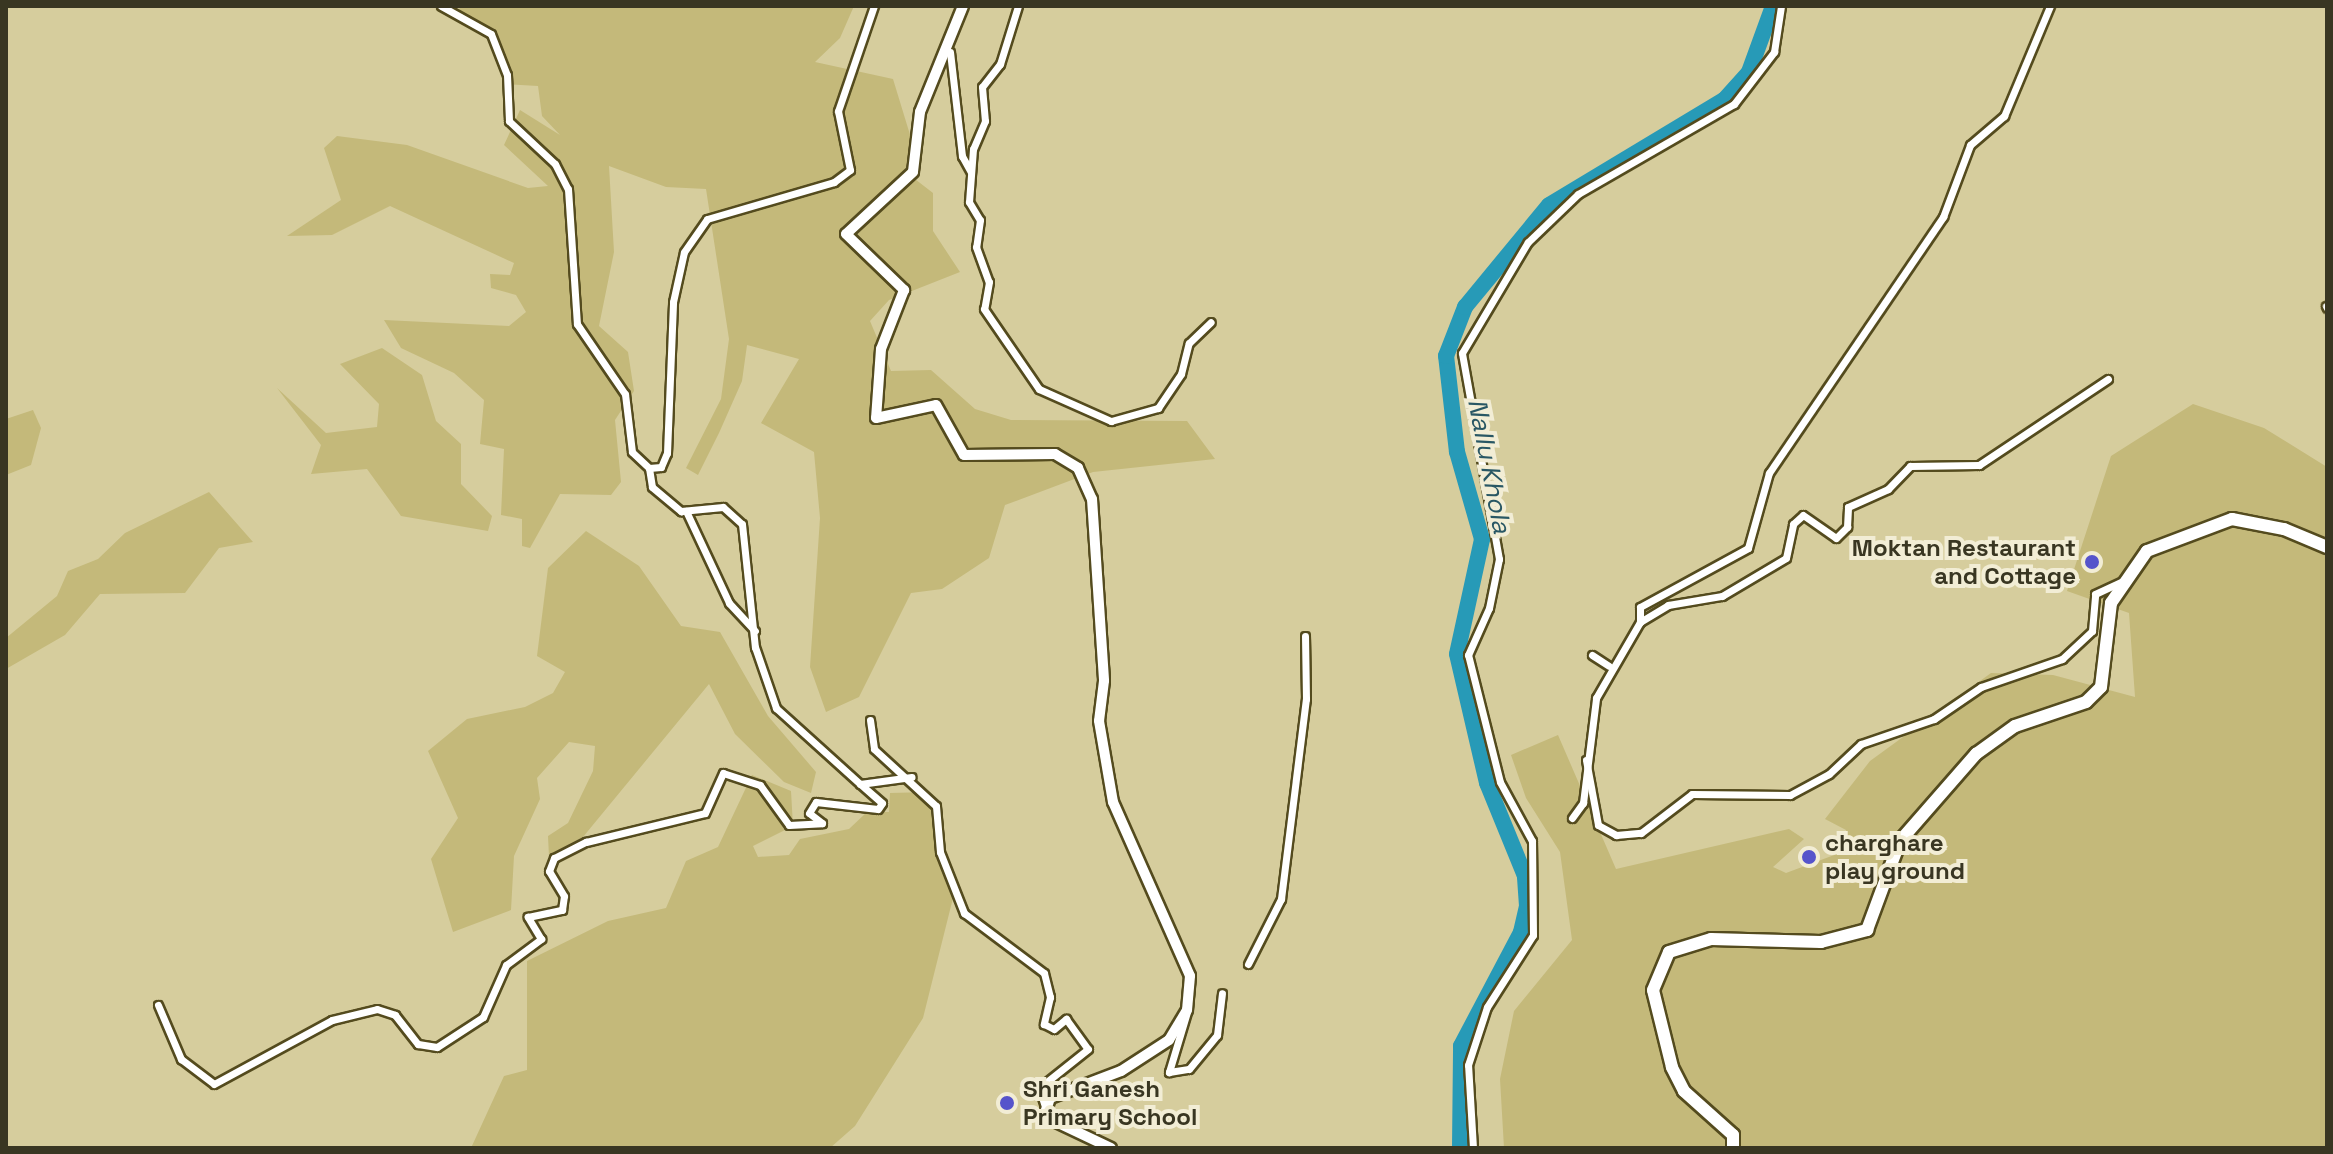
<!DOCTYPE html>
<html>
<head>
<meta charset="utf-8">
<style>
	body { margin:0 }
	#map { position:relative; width:2333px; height:1154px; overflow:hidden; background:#d6cd9d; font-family:"Space Grotesk",sans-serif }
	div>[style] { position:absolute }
	.green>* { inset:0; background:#c4b97a }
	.river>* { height:16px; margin:-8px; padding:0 8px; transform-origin:8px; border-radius:8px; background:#279ab7 }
	.roads { filter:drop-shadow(2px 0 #544b1e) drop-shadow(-2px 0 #544b1e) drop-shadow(0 2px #544b1e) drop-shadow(0 -2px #544b1e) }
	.minor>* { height:7px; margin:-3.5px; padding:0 3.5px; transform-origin:3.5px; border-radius:3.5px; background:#fff }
	.secondary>* { height:10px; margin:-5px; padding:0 5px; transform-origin:5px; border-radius:5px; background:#fff }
	.primary>* { height:12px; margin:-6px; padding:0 6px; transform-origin:6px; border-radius:6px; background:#fff }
	.dots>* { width:22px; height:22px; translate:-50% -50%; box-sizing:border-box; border:4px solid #f2edd5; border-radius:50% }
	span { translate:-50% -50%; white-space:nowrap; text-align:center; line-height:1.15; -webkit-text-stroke:8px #f2edd5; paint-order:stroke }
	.poi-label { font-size:24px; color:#393622; font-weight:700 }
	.right { translate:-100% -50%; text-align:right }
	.left { translate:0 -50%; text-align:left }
	.water-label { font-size:26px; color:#295764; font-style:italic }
	.frame { position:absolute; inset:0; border:8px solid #393622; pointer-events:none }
</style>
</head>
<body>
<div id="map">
	<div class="green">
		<i style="clip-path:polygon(460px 6px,854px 6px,840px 38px,815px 62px,893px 79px,911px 138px,911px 176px,933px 193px,933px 231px,960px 272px,889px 300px,870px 321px,891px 371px,931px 370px,975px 409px,1011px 420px,1187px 421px,1215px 459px,1093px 472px,1005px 505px,989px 558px,942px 589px,911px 593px,859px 697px,826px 712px,810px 667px,820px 518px,814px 452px,761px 423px,799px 359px,747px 345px,742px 381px,719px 433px,698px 475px,686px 468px,721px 399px,729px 339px,706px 189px,666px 187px,609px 166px,614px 252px,599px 326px,628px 352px,634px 391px,615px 420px,621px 482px,611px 495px,560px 494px,530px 548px,522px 546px,522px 519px,501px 515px,504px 449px,480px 444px,484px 400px,454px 373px,401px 348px,384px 320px,509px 326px,526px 312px,516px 295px,491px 288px,490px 274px,510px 275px,514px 263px,390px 206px,332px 235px,287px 236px,341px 200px,324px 148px,337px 136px,407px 145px,528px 188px,548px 186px,504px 145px,520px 110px,560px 135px,542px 116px,538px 86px,504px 84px,493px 31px,458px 18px)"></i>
		<i style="clip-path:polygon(382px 348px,422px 375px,436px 421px,461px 444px,461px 484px,492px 516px,488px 531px,401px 516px,367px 469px,311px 474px,321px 445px,277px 388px,326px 433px,377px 427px,379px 404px,340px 364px)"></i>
		<i style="clip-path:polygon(2193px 404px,2264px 428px,2327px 467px,2327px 1148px,1504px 1148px,1500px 1079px,1514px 1011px,1572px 940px,1560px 852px,1526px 798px,1511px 755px,1558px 735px,1616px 869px,1789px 829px,1804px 839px,1773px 867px,1786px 873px,1845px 851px,1846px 830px,1825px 819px,1870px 761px,1991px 673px,2053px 675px,2135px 697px,2129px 613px,2067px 591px,2111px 456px)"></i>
		<i style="clip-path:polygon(33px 410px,41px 428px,31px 465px,6px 475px,6px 419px)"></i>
		<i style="clip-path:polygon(209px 492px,253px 542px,219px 548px,185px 593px,100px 594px,65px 635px,6px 669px,6px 638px,57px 596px,68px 571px,98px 559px,125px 533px)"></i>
		<i style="clip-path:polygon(586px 531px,639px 566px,681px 626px,720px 632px,768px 716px,816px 772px,811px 793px,784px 782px,735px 734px,709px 684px,583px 837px,549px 857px,548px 836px,568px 823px,593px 771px,595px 746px,569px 742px,537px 778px,540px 799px,514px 856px,511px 910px,453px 932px,431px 859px,458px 818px,428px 751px,467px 719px,525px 707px,553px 693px,565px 672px,537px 656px,548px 568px)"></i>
		<i style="clip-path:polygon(752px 775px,791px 791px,793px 826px,753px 846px,758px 857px,789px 855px,800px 839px,849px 829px,867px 812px,889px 812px,890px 793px,929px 792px,953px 898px,923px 1018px,855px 1126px,830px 1148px,471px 1148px,504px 1076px,527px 1070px,527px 961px,608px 921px,666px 908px,686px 861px,718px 847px)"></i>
	</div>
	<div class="river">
		<i style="left:1460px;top:1148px;width:102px;rotate:-89.4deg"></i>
		<i style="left:1461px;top:1046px;width:129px;rotate:-62.2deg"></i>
		<i style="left:1521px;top:932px;width:27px;rotate:-77deg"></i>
		<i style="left:1527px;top:906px;width:30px;rotate:-94deg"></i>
		<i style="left:1525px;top:876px;width:100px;rotate:-112.2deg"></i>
		<i style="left:1487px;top:783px;width:132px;rotate:-103.1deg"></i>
		<i style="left:1457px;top:654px;width:118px;rotate:-77.7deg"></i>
		<i style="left:1482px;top:539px;width:91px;rotate:-106deg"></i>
		<i style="left:1457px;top:452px;width:97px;rotate:-96.5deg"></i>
		<i style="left:1446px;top:356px;width:53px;rotate:-68.8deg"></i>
		<i style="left:1465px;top:307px;width:132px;rotate:-50.5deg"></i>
		<i style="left:1549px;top:205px;width:204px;rotate:-31deg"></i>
		<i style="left:1724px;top:100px;width:38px;rotate:-48deg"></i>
		<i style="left:1749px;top:72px;width:70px;rotate:-70deg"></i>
	</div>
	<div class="roads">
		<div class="minor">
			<i style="left:441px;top:6px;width:57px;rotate:29.2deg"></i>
			<i style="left:491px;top:34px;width:44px;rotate:68.7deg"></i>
			<i style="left:507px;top:75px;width:46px;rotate:87.5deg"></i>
			<i style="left:509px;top:121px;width:63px;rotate:43.1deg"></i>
			<i style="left:555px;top:164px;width:28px;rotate:63deg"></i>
			<i style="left:568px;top:189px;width:135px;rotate:86.2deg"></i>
			<i style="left:577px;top:324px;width:85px;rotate:55.6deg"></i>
			<i style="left:625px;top:394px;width:58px;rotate:83.1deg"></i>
			<i style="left:632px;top:452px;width:23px;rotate:43deg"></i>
			<i style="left:649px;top:468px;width:12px;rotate:-5deg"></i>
			<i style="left:661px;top:467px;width:15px;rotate:-67deg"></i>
			<i style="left:667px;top:453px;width:151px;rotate:-87.7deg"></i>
			<i style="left:673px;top:302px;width:51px;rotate:-77.6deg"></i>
			<i style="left:684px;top:252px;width:40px;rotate:-55.1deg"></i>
			<i style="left:707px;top:219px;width:132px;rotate:-16.2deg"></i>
			<i style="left:834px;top:182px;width:20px;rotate:-37deg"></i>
			<i style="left:850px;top:170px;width:60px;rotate:-101.5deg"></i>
			<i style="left:838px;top:111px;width:111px;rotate:-71.1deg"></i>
			<i style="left:1018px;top:6px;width:61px;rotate:107.2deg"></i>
			<i style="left:1000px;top:64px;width:29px;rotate:128deg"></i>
			<i style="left:982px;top:87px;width:34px;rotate:85deg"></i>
			<i style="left:985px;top:121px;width:30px;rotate:113deg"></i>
			<i style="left:973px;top:149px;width:53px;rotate:94.3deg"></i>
			<i style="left:969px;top:202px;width:21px;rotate:59deg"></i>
			<i style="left:980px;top:220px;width:27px;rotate:98deg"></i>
			<i style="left:976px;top:247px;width:37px;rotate:70deg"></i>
			<i style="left:989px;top:282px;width:27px;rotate:100deg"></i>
			<i style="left:984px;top:309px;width:97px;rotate:55.5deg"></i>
			<i style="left:1039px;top:389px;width:79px;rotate:24deg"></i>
			<i style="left:1111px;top:421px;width:49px;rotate:-15.5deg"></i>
			<i style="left:1158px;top:408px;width:41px;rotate:-55.9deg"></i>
			<i style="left:1181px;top:374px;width:32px;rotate:-76deg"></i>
			<i style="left:1189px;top:343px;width:30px;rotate:-44deg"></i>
			<i style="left:950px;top:52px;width:105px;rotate:83.4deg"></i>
			<i style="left:962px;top:156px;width:18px;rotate:61deg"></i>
			<i style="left:2326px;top:306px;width:2px;rotate:63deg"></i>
			<i style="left:649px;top:468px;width:19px;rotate:81deg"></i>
			<i style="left:652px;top:487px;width:38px;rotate:40deg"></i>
			<i style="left:681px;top:511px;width:42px;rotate:-5.4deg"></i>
			<i style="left:723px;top:507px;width:25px;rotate:42deg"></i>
			<i style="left:742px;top:524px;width:124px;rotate:84deg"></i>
			<i style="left:755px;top:647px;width:65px;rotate:71deg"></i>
			<i style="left:776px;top:708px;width:113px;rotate:42.1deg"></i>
			<i style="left:860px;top:784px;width:52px;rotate:-7.7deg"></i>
			<i style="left:686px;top:511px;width:102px;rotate:64.9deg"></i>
			<i style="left:729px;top:603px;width:38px;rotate:47deg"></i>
			<i style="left:1640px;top:622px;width:33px;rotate:-31deg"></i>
			<i style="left:1668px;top:605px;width:55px;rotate:-9.5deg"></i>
			<i style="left:1722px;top:596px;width:74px;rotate:-30.7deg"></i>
			<i style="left:1786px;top:558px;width:35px;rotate:-78deg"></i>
			<i style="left:1793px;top:524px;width:13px;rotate:-42deg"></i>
			<i style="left:1803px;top:515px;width:40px;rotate:34.9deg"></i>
			<i style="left:1836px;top:538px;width:16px;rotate:-45deg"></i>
			<i style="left:1847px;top:527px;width:20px;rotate:-87deg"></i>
			<i style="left:1848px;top:507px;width:44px;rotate:-24.2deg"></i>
			<i style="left:1888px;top:489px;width:32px;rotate:-46deg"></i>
			<i style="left:1910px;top:466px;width:69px;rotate:-0.8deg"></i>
			<i style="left:1979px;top:465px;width:155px;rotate:-33.7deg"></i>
			<i style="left:1592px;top:655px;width:20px;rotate:33deg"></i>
			<i style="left:870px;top:720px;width:29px;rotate:82deg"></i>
			<i style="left:874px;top:749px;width:84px;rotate:42.6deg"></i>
			<i style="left:936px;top:806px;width:46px;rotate:85deg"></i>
			<i style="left:940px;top:852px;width:66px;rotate:68.5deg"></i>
			<i style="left:964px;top:913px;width:100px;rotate:36.9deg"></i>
			<i style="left:1044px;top:973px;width:25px;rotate:76deg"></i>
			<i style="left:1050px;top:997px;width:28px;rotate:103deg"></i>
			<i style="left:1044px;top:1024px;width:11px;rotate:27deg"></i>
			<i style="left:1054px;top:1029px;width:16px;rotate:-40deg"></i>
			<i style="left:1066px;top:1019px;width:37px;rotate:54deg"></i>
			<i style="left:1088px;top:1049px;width:63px;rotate:141.5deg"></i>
			<i style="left:1039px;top:1088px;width:23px;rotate:72deg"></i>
			<i style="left:1586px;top:760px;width:66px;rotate:79.5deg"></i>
			<i style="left:1598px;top:825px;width:21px;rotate:29deg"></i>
			<i style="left:1616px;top:835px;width:25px;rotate:-5deg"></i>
			<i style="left:1641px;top:833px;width:64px;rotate:-37.4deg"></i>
			<i style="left:1692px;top:794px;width:98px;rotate:0.6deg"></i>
			<i style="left:1790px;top:795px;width:44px;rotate:-28.3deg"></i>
			<i style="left:1829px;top:774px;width:44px;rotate:-43.2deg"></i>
			<i style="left:1861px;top:744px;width:77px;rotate:-18.9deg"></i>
			<i style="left:1934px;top:719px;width:57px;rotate:-34.2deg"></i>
			<i style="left:1981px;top:687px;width:86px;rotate:-19.1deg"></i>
			<i style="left:2062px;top:659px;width:41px;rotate:-43deg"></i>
			<i style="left:2092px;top:631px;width:37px;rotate:-85deg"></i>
			<i style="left:2095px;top:594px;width:31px;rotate:-25deg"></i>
			<i style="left:1572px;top:818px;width:19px;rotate:-54deg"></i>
			<i style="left:1583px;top:803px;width:106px;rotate:-82.9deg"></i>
			<i style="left:1596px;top:698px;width:88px;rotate:-59.9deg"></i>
			<i style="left:1640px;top:622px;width:15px;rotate:-90deg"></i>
			<i style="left:1640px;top:607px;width:123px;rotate:-28.6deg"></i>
			<i style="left:1748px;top:548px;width:78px;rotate:-74.4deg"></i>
			<i style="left:1769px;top:473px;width:310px;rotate:-55.8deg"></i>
			<i style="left:1943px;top:217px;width:77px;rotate:-69.4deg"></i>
			<i style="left:1970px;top:145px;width:45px;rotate:-40.5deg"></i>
			<i style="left:2004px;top:116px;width:119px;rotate:-67.3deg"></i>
			<i style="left:1248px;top:964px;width:73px;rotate:-63.1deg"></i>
			<i style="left:1281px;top:899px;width:202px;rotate:-82.9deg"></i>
			<i style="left:1306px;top:699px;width:63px;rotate:-90.9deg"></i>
			<i style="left:158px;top:1005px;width:59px;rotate:66.9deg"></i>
			<i style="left:181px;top:1059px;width:41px;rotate:37.1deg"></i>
			<i style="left:214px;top:1084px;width:134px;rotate:-28.5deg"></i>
			<i style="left:332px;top:1020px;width:46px;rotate:-13.7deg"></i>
			<i style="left:377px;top:1009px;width:19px;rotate:18deg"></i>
			<i style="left:395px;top:1015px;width:37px;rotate:52deg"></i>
			<i style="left:418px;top:1044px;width:19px;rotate:9deg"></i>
			<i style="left:437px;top:1047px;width:55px;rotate:-33.1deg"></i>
			<i style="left:483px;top:1017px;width:57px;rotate:-66.1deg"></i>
			<i style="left:506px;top:965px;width:44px;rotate:-36.6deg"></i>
			<i style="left:541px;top:939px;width:26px;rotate:-121deg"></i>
			<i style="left:528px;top:917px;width:35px;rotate:-12deg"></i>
			<i style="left:562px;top:910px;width:14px;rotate:-82deg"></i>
			<i style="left:564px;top:896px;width:29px;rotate:-121deg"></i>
			<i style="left:549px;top:871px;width:14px;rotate:-69deg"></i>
			<i style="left:554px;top:858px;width:36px;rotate:-27deg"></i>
			<i style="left:586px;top:842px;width:122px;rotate:-13.7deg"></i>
			<i style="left:705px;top:813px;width:44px;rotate:-65.8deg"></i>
			<i style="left:723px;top:773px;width:39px;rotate:18deg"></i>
			<i style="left:760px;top:785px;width:49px;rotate:54.1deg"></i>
			<i style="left:789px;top:825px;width:33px;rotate:-3deg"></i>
			<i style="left:822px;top:823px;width:16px;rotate:-142deg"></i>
			<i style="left:809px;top:813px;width:13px;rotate:-58deg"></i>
			<i style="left:816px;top:802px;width:62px;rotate:6.4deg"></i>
			<i style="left:878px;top:809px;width:7px;rotate:-56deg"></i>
			<i style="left:882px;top:803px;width:29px;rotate:-139deg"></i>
			<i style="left:1187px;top:1012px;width:63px;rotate:106.7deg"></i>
			<i style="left:1169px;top:1072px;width:20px;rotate:-9deg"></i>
			<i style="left:1189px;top:1069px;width:44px;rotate:-50.5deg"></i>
			<i style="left:1217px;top:1035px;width:42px;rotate:-83.2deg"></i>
			<i style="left:1473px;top:1148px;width:83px;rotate:-93.4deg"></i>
			<i style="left:1468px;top:1065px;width:61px;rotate:-71.9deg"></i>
			<i style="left:1487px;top:1007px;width:85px;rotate:-57.4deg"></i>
			<i style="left:1533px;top:935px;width:94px;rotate:-90.6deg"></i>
			<i style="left:1532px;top:841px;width:67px;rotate:-118.5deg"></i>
			<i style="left:1500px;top:782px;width:131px;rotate:-104.1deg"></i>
			<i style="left:1468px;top:655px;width:51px;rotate:-65.9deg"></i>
			<i style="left:1489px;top:608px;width:50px;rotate:-78.5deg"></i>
			<i style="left:1499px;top:559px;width:209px;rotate:-100.2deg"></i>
			<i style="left:1462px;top:353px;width:129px;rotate:-59.3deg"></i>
			<i style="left:1528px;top:242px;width:69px;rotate:-43.8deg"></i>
			<i style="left:1578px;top:194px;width:180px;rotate:-30deg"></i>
			<i style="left:1734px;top:104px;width:66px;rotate:-52.4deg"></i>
			<i style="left:1774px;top:52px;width:47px;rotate:-81.3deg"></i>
		</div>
		<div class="secondary">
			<i style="left:963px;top:6px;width:114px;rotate:112.1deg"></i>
			<i style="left:920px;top:112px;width:60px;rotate:96.7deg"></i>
			<i style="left:913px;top:172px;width:91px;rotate:137.2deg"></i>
			<i style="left:846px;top:234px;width:81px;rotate:44deg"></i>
			<i style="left:904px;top:290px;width:63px;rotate:111.3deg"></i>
			<i style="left:881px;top:349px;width:69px;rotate:94.1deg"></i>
			<i style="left:876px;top:418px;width:61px;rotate:-12.2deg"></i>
			<i style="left:936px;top:405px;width:57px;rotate:60.8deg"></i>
			<i style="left:964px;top:455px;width:91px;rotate:-0.6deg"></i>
			<i style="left:1055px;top:454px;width:27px;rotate:31deg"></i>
			<i style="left:1078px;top:468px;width:34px;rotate:66deg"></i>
			<i style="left:1092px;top:499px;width:182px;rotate:86.2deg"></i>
			<i style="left:1104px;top:681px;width:40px;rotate:97.1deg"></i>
			<i style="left:1099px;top:721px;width:82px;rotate:80.2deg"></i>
			<i style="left:1113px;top:802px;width:190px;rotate:66.1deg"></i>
			<i style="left:1190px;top:976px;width:34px;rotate:95deg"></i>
			<i style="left:1187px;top:1010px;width:35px;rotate:121deg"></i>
			<i style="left:1169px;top:1040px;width:57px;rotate:147.1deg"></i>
			<i style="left:1121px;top:1071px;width:76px;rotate:159.2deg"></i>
			<i style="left:1050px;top:1098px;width:13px;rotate:108deg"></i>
			<i style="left:1046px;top:1110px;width:14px;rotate:54deg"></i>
			<i style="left:1054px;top:1121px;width:63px;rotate:25.3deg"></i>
		</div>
		<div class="primary">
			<i style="left:1733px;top:1148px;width:13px;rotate:-90deg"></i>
			<i style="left:1733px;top:1135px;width:66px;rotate:-138.1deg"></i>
			<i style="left:1684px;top:1091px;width:27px;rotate:-117deg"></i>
			<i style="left:1672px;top:1067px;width:79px;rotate:-103.9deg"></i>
			<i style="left:1653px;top:990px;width:41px;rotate:-67.2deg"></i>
			<i style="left:1669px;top:952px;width:44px;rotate:-17.2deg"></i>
			<i style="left:1711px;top:939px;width:110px;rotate:1.6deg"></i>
			<i style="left:1821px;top:942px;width:48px;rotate:-14.6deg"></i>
			<i style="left:1867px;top:930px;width:95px;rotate:-69.7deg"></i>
			<i style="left:1900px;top:841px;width:116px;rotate:-48.9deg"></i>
			<i style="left:1976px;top:754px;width:48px;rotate:-35.7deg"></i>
			<i style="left:2015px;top:726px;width:75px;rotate:-18.7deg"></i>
			<i style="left:2086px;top:702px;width:21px;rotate:-45deg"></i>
			<i style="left:2101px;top:687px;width:85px;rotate:-83.2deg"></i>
			<i style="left:2111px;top:603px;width:63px;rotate:-55.3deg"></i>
			<i style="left:2147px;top:551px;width:91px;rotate:-20.6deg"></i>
			<i style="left:2232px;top:519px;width:53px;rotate:10.9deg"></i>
			<i style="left:2284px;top:529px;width:47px;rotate:22.7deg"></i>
		</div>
	</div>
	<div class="dots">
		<i style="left:2092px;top:562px;background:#5654cb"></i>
		<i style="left:1809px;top:857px;background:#5654cb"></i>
		<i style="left:1007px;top:1103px;background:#5654cb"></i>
	</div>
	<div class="poi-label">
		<span class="right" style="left:2076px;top:562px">Moktan Restaurant<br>and Cottage</span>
		<span class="left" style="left:1825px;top:857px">charghare<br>play ground</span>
		<span class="left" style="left:1023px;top:1103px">Shri Ganesh<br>Primary School</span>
	</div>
	<div class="water-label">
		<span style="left:1489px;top:466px;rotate:79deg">Nallu Khola</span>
	</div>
	<div class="frame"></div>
</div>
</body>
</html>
